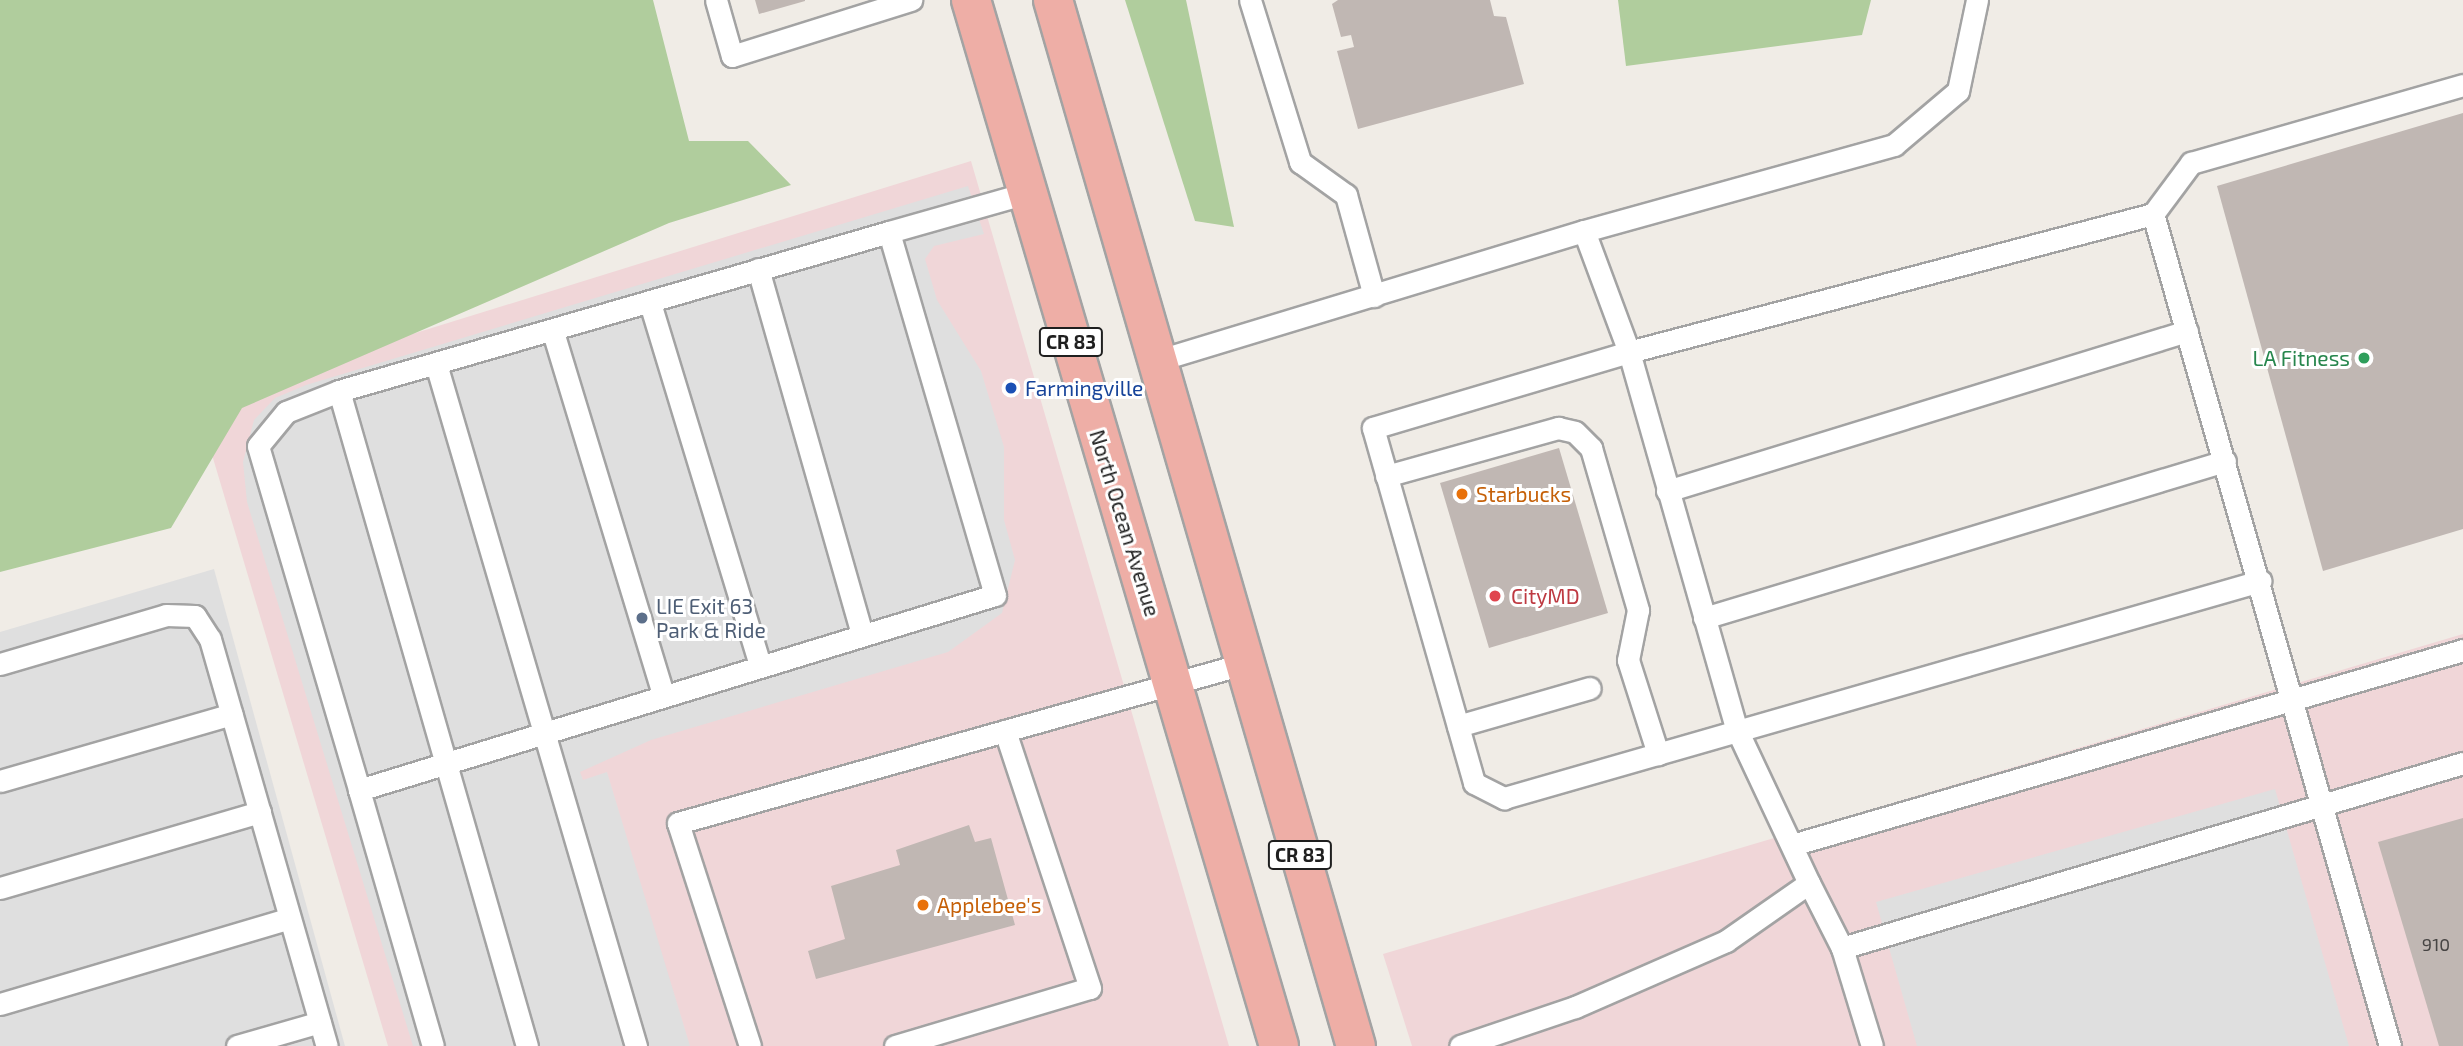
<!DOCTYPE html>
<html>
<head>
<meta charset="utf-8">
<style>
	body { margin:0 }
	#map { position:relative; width:2463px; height:1046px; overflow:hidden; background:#f0ece6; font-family:"Exo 2",sans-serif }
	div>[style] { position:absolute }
	.commercial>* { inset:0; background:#f0d6d8 }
	.forest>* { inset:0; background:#b0cd9d }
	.parking>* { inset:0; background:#dfdfdf }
	.building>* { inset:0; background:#c0b7b3 }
	.roads { filter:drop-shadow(2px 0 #a3a3a3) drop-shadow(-2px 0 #a3a3a3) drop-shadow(0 2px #a3a3a3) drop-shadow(0 -2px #a3a3a3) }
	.service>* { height:21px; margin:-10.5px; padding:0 10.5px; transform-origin:10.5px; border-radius:10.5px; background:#fff }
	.trunk>* { height:38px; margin:-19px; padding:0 19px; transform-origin:19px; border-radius:19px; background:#eeaea6 }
	.dots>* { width:19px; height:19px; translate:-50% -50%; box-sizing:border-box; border:4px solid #fff; border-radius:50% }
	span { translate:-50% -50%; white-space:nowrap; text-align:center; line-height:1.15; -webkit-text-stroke:6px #fff; paint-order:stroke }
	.number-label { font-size:18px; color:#474544 }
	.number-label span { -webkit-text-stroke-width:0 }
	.shield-label span { padding:2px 5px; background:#fff; border:2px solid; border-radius:5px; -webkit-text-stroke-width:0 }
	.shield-label { font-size:19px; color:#1f1f1f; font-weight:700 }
	.leisure-label { font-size:21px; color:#27864d }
	.right { translate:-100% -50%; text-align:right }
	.transit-label { font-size:21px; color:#164399 }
	.left { translate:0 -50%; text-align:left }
	.food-label { font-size:21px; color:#c56008 }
	.street-label { font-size:21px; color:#1f1f1f }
	.health-label { font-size:21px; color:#be3a42 }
	.service-label { font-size:21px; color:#4e5e75 }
</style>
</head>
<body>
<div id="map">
	<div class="commercial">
		<i style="clip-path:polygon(971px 161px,1229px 1046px,388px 1046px,196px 401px)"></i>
		<i style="clip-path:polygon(2463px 634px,2463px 1046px,1412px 1046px,1383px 954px)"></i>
	</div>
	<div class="forest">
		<i style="clip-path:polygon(0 0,653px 0,689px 141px,748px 141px,791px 185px,669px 223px,242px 408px,171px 528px,0 572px)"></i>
		<i style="clip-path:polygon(1125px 0,1186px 0,1234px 227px,1195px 221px)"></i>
		<i style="clip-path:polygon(1618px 0,1871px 0,1862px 35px,1626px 66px)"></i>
	</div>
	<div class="parking">
		<i style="clip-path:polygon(968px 186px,984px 234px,934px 246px,925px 259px,937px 300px,981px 371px,1004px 447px,1004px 520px,1015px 560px,1002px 613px,948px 652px,651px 740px,580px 772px,583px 780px,607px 772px,690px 1046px,413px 1046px,247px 502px,243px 462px,254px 420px,275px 398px,306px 385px)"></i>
		<i style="clip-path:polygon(214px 569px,345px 1046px,0 1046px,0 632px)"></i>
		<i style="clip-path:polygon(2275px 789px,2349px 1046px,1917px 1046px,1876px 902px)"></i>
	</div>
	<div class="building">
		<i style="clip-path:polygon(755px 0,805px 0,805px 1px,759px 14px)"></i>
		<i style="clip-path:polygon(1338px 0,1490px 0,1494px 16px,1506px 17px,1524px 84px,1358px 129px,1337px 51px,1354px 47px,1351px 35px,1341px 37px,1332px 4px)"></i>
		<i style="clip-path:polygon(2463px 113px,2463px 529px,2323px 571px,2217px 186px)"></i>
		<i style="clip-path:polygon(1559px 448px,1608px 613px,1489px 648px,1440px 483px)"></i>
		<i style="clip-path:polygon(2463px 818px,2463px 1046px,2439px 1046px,2378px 842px)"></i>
		<i style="clip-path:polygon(969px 825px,975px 842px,991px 838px,1015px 925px,816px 979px,808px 951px,845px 939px,831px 886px,900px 865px,896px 850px)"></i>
	</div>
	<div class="roads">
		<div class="service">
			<i style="left:716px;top:0;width:58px;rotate:74.1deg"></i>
			<i style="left:732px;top:56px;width:188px;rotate:-17.4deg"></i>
			<i style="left:1250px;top:0;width:170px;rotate:72.8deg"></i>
			<i style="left:1300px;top:162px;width:57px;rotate:35.7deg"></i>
			<i style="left:1346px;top:195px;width:105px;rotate:74.5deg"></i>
			<i style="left:2153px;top:214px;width:542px;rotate:165.25deg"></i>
			<i style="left:1629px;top:352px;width:267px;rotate:163.5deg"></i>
			<i style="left:1373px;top:428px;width:369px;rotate:74.1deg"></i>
			<i style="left:1474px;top:783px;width:34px;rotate:27deg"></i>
			<i style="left:1504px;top:798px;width:787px;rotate:-16.02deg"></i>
			<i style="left:1584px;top:231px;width:322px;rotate:-15.5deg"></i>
			<i style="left:1894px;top:145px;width:84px;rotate:-40.2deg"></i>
			<i style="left:1958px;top:91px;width:93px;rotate:-78.2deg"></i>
			<i style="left:889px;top:232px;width:143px;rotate:-15.8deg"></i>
			<i style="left:758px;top:269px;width:380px;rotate:74.1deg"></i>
			<i style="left:650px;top:303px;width:379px;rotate:73.1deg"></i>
			<i style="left:553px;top:332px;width:378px;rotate:73.1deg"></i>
			<i style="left:1156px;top:361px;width:447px;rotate:-16.9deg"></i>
			<i style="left:1584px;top:231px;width:129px;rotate:69.6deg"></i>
			<i style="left:1629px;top:352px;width:393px;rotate:74.1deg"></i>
			<i style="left:1737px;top:730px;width:169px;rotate:64.8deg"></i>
			<i style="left:1809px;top:883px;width:101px;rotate:145.1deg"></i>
			<i style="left:1726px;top:941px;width:165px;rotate:156.4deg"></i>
			<i style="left:1575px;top:1007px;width:121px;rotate:161.3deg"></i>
			<i style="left:436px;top:364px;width:711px;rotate:73.66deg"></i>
			<i style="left:339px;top:391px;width:681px;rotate:73.99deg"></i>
			<i style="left:1386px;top:476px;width:179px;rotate:-15.6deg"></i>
			<i style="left:1558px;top:428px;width:17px;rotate:13deg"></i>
			<i style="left:1575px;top:432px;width:23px;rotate:45deg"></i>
			<i style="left:1591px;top:448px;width:169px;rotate:73.8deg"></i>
			<i style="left:1638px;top:610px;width:51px;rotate:101.3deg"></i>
			<i style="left:1628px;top:660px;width:99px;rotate:72.3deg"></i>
			<i style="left:1667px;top:491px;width:544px;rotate:-17.1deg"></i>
			<i style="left:1704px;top:618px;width:544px;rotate:-16.77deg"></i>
			<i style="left:0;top:664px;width:173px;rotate:-16.4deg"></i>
			<i style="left:166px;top:615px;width:29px;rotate:2deg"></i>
			<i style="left:195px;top:616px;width:27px;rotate:57deg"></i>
			<i style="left:210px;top:639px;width:423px;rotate:74deg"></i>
			<i style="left:1458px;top:726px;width:137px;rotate:-16.1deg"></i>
			<i style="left:0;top:781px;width:241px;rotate:-16.1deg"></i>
			<i style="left:359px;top:790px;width:665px;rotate:-17.05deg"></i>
			<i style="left:995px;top:595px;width:378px;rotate:-106.3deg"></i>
			<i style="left:889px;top:232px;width:573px;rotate:163.88deg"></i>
			<i style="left:339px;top:391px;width:57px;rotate:158.4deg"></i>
			<i style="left:286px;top:412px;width:44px;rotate:129.5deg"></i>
			<i style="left:258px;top:446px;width:359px;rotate:73.6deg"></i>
			<i style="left:359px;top:790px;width:266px;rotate:73.9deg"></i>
			<i style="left:1792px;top:845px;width:699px;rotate:-16.2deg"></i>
			<i style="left:1809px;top:883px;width:73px;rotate:63.1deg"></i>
			<i style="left:1842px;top:948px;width:102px;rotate:73deg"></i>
			<i style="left:0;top:888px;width:271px;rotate:-16.3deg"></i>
			<i style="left:1842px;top:948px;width:648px;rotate:-16.59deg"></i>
			<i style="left:0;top:1004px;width:302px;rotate:-16.5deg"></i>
			<i style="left:237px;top:1046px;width:86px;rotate:-16.1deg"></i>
			<i style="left:750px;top:1046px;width:234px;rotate:-107.9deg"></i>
			<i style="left:678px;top:823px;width:587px;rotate:-15.72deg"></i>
			<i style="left:895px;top:1046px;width:203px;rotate:-16.6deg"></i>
			<i style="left:1090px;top:988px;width:271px;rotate:-108.3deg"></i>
			<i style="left:2390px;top:1046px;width:865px;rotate:-105.9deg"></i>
			<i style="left:2153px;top:214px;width:64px;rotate:-53.3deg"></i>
			<i style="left:2191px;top:163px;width:283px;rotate:-16deg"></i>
		</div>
		<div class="trunk">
			<i style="left:971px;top:0;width:1090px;rotate:73.59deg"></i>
			<i style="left:1053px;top:0;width:1089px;rotate:73.85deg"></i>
		</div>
	</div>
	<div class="dots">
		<i style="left:2364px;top:358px;background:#2e9e5b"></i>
		<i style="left:1011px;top:388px;background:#1a4fb4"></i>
		<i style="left:1462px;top:494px;background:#e8710a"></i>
		<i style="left:1495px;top:596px;background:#e0444e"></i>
		<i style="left:642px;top:618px;background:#5c6f8a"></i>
		<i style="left:923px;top:905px;background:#e8710a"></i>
	</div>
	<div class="number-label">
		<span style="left:2436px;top:944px">910</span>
	</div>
	<div class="shield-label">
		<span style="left:1071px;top:342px">CR 83</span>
		<span style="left:1300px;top:855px">CR 83</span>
	</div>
	<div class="leisure-label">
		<span class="right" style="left:2350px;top:358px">LA Fitness</span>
	</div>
	<div class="transit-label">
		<span class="left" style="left:1025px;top:388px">Farmingville</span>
	</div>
	<div class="food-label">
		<span class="left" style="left:1476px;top:494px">Starbucks</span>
		<span class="left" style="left:937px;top:905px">Applebee's</span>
	</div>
	<div class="street-label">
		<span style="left:1125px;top:523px;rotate:73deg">North Ocean Avenue</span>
	</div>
	<div class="health-label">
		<span class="left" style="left:1511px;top:596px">CityMD</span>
	</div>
	<div class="service-label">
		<span class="left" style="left:656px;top:618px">LIE Exit 63<br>Park &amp; Ride</span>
	</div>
</div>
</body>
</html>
